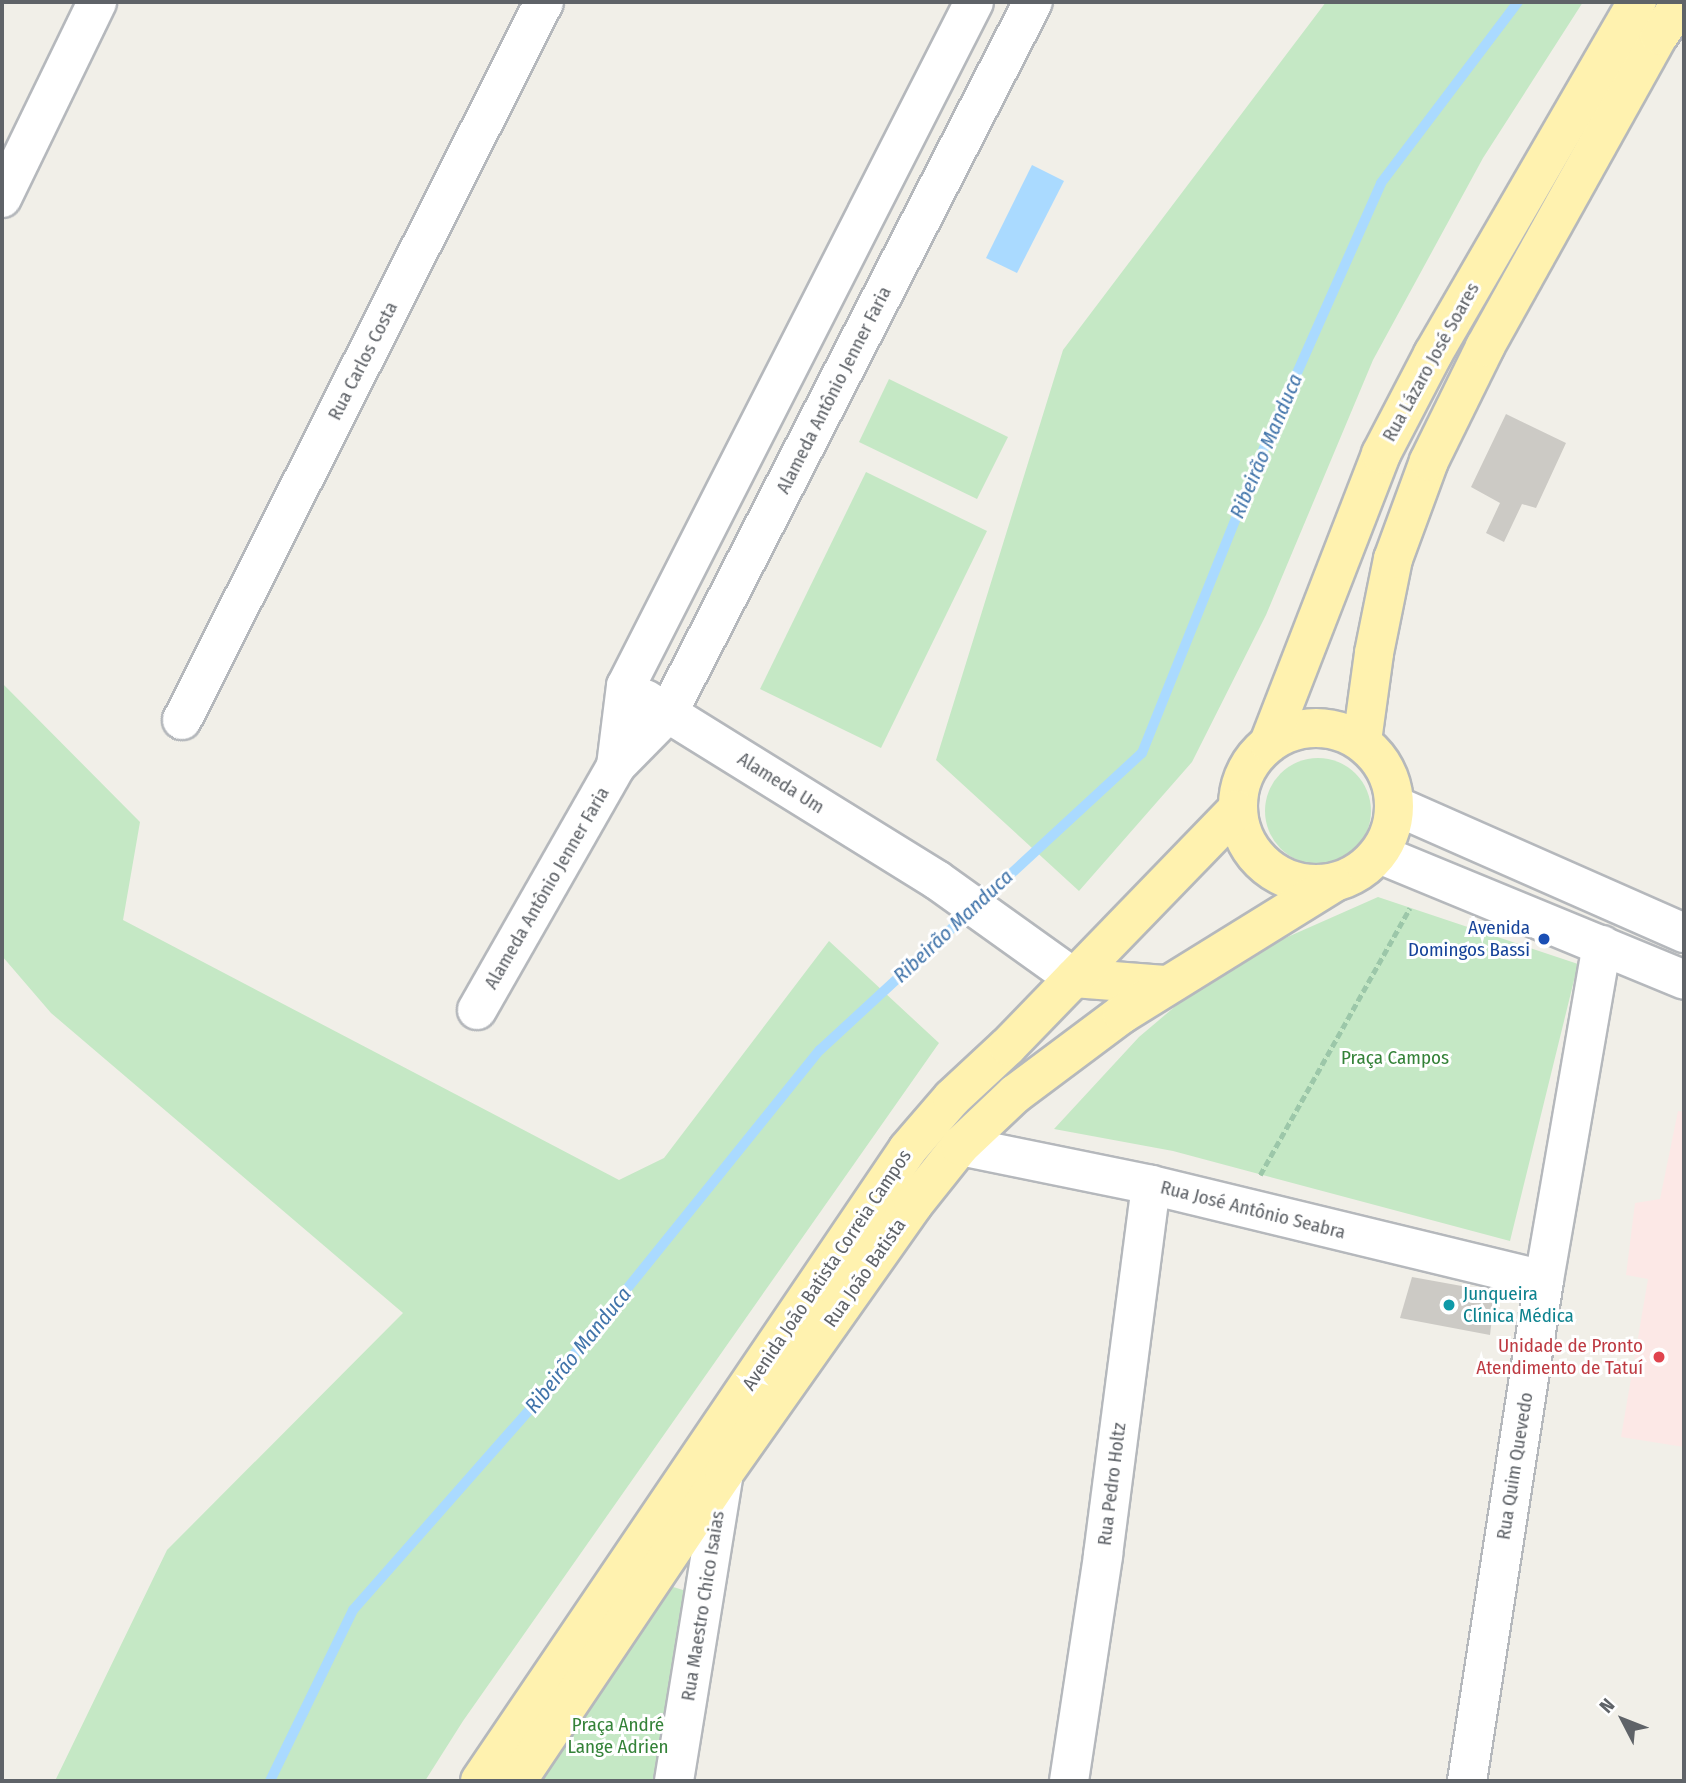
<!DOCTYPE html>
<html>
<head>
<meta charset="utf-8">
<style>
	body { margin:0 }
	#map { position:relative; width:1686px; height:1783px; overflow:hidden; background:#f1efe8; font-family:"Fira Sans Condensed",sans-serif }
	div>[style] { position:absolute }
	.medical>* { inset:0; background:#fce8e6 }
	.green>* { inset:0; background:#c5e8c5 }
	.round { border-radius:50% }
	.water>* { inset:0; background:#aadaff }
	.stream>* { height:10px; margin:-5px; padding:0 5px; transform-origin:5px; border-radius:5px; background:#aadaff }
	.building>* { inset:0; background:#cccac5 }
	.path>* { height:4.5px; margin-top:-2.25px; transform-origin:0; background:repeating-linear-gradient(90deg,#9cc7a9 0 7px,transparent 0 10.5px) }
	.roads { filter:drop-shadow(2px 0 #b5b8bc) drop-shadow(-2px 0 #b5b8bc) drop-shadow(0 2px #b5b8bc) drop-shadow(0 -2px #b5b8bc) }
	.minor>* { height:38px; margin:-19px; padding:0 19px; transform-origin:19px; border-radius:19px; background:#fff }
	.major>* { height:38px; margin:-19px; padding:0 19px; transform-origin:19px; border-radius:19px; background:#fff2af }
	.major>.ring { margin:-19px; padding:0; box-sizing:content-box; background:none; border:38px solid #fff2af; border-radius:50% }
	.dots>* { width:19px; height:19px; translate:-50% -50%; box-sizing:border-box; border:4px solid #fff; border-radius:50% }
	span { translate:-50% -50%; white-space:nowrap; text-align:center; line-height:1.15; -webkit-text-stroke:6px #fff; paint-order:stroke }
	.street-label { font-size:19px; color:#5f6368 }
	.transit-label { font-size:19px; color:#164399 }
	.right { translate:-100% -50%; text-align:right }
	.park-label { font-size:19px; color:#348238 }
	.culture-label { font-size:19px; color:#0d838f }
	.left { translate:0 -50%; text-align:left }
	.health-label { font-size:19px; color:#be3a42 }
	.water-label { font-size:21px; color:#4174aa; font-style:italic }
	.frame { position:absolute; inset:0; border:4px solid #5f6368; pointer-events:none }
	.north { position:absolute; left:1588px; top:1685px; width:70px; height:70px; -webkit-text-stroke:5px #fff; paint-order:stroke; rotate:312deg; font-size:19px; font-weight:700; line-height:28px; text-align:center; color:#5f6368 }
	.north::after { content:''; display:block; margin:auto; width:24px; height:32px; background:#5f6368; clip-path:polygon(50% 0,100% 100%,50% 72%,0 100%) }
</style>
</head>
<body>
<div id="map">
	<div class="medical">
		<i style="clip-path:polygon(1678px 1111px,1684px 1112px,1684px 1447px,1621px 1437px,1648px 1279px,1626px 1275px,1635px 1203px,1660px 1199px)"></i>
	</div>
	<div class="green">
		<i style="clip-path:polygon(1326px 2px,1583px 2px,1483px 158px,1373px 360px,1266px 615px,1192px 762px,1079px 891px,936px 760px,1063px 350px)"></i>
		<i style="clip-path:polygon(889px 379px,1008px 437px,977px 499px,859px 442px)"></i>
		<i style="clip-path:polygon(866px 472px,987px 531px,881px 748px,760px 689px)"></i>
		<i style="clip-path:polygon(2px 683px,140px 822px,123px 920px,619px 1180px,664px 1158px,829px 941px,939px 1043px,463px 1721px,425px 1781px,55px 1781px,167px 1550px,403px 1313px,51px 1013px,2px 956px)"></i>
		<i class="round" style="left:1265px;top:758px;width:106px;height:106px"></i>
		<i style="clip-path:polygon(1378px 897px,1578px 964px,1510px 1241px,1173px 1151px,1054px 1129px,1139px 1037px,1224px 965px)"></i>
		<i style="clip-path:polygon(670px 1586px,683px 1590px,687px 1598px,655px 1781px,536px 1781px)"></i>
	</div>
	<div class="water">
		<i style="clip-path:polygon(1032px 165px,1064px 181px,1017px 273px,986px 258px)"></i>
	</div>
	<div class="stream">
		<i style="left:270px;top:1781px;width:190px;rotate:-64.1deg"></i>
		<i style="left:353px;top:1610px;width:268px;rotate:-48.6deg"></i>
		<i style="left:530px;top:1409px;width:461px;rotate:-51.1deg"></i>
		<i style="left:820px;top:1050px;width:438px;rotate:-42.7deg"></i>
		<i style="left:1142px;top:753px;width:334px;rotate:-68.2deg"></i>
		<i style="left:1266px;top:443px;width:284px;rotate:-66.1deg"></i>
		<i style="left:1381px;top:183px;width:227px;rotate:-52.9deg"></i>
	</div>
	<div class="building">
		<i style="clip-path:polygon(1506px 414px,1566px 443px,1536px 508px,1522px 504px,1504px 542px,1486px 533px,1500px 503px,1471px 487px)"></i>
		<i style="clip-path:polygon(1412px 1277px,1495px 1292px,1490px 1335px,1400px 1318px)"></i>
	</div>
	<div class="path">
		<i style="left:1260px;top:1175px;width:306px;rotate:-60.7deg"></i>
	</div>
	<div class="roads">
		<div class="minor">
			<i style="left:2px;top:198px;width:218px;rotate:-64.1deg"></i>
			<i style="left:645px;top:699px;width:344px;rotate:31.8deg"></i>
			<i style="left:937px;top:880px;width:168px;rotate:35.6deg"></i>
			<i style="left:182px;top:720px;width:804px;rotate:-63.24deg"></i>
			<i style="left:616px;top:766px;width:81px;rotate:-82.9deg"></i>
			<i style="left:626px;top:686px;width:767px;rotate:-63.03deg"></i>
			<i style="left:1396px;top:806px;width:315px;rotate:23.8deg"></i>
			<i style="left:1379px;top:854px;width:330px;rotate:22.4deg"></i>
			<i style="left:477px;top:1010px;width:281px;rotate:-60.3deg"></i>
			<i style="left:616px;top:766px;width:74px;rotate:-45.5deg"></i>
			<i style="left:668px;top:713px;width:799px;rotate:-62.83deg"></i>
			<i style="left:960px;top:1146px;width:195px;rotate:11.5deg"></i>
			<i style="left:1151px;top:1185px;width:404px;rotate:13.6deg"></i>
			<i style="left:674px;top:1781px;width:312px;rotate:-80.8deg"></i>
			<i style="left:1069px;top:1781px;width:229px;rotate:-81.4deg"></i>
			<i style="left:1103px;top:1555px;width:373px;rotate:-82.6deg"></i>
			<i style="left:1467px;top:1781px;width:507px;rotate:-81.26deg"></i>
			<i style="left:1544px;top:1280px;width:340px;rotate:-80.2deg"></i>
		</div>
		<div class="major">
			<i class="ring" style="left:1238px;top:728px;width:118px;height:118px"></i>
			<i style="left:1362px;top:741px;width:89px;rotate:-82.2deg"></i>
			<i style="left:1374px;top:653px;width:96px;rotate:-78.6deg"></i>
			<i style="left:1393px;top:559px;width:104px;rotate:-69.8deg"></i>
			<i style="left:1429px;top:461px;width:127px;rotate:-63.8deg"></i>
			<i style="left:1485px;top:347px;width:357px;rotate:-60.9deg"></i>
			<i style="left:1659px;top:35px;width:40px;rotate:-55.1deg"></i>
			<i style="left:1269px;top:743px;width:310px;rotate:-68.8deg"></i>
			<i style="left:1381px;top:454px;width:113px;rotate:-62.5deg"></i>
			<i style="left:1433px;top:354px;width:407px;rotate:-59.9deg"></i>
			<i style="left:1074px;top:978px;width:91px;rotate:4.4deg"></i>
			<i style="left:480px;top:1781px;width:763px;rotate:-55.89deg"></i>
			<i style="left:908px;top:1149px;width:67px;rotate:-49.2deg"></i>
			<i style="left:952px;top:1098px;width:76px;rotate:-42.9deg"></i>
			<i style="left:1008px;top:1046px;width:329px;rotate:-45.9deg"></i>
			<i style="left:517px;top:1781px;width:371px;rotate:-56.1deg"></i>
			<i style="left:724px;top:1473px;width:328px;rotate:-54.8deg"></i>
			<i style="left:913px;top:1205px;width:75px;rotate:-51.5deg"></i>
			<i style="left:960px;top:1146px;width:76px;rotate:-43.4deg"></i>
			<i style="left:1015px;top:1094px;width:134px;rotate:-36.8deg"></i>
			<i style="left:1122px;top:1014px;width:248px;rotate:-31.8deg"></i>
		</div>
	</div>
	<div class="dots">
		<i style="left:1544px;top:939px;background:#1a4fb4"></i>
		<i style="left:1449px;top:1305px;background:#0f9aa8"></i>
		<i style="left:1659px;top:1357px;background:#e0444e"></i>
	</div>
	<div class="street-label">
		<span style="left:363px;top:361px;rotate:-63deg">Rua Carlos Costa</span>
		<span style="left:1431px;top:362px;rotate:-61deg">Rua Lázaro José Soares</span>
		<span style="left:834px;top:390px;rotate:-63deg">Alameda Antônio Jenner Faria</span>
		<span style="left:781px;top:783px;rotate:32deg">Alameda Um</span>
		<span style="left:547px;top:888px;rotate:-60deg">Alameda Antônio Jenner Faria</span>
		<span style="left:1253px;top:1210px;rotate:14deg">Rua José Antônio Seabra</span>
		<span style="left:827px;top:1270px;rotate:-56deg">Avenida João Batista Correia Campos</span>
		<span style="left:865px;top:1273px;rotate:-55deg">Rua João Batista</span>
		<span style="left:1515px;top:1466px;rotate:-81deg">Rua Quim Quevedo</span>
		<span style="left:1112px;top:1484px;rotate:-83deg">Rua Pedro Holtz</span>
		<span style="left:703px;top:1606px;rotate:-81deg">Rua Maestro Chico Isaias</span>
	</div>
	<div class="transit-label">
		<span class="right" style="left:1530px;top:939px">Avenida<br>Domingos Bassi</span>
	</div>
	<div class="park-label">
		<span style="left:1395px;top:1058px">Praça Campos</span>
		<span style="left:618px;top:1736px">Praça André<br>Lange Adrien</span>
	</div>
	<div class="culture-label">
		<span class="left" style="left:1463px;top:1305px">Junqueira<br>Clínica Médica</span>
	</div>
	<div class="health-label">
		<span class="right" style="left:1643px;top:1357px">Unidade de Pronto<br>Atendimento de Tatuí</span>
	</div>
	<div class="water-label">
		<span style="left:1266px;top:446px;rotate:-67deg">Ribeirão Manduca</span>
		<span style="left:953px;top:926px;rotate:-43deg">Ribeirão Manduca</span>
		<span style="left:578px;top:1350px;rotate:-51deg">Ribeirão Manduca</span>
	</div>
	<div class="frame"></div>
	<div class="north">N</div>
</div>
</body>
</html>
